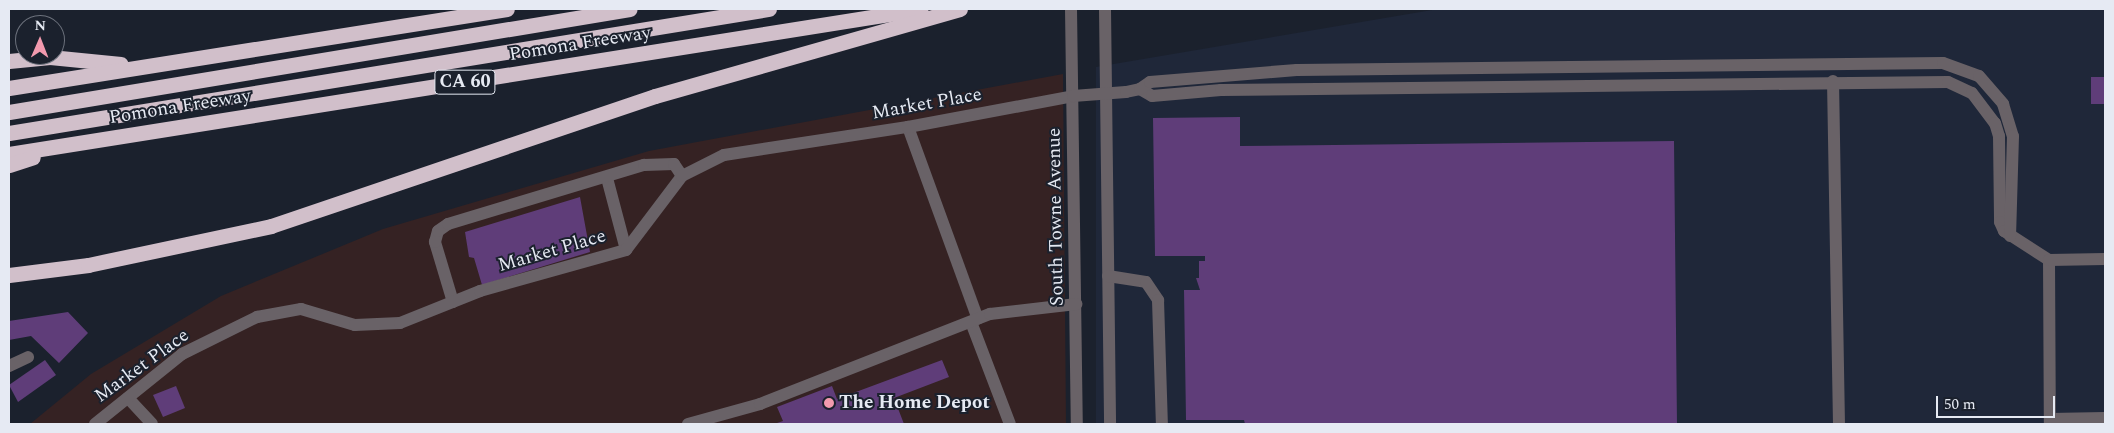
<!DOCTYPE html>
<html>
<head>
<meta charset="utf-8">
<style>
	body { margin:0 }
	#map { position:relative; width:2114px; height:433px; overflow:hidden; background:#1b212d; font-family:Spectral,serif }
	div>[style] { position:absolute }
	.commercial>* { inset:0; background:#352223 }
	.built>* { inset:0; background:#1f2739 }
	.building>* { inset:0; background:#5f3d79 }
	.minor>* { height:12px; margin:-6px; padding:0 6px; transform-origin:6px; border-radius:6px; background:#696267 }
	.highway>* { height:15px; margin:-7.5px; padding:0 7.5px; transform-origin:7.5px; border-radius:7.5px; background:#d1bfca }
	.dots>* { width:14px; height:14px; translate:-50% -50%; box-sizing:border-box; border:2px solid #1b212d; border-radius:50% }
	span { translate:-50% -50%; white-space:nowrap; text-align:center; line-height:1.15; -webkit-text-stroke:4px #1b212d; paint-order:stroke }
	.shield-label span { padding:1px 4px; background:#1b212d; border:1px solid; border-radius:4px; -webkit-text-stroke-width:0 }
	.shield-label { font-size:18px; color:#e6eaf3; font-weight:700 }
	.street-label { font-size:19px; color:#e6eaf3 }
	.poi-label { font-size:19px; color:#e6eaf3; font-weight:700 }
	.left { translate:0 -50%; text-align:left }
	.frame { position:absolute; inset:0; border:10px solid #e6eaf3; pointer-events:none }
	.north { position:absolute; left:15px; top:15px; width:50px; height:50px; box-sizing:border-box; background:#1b212d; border:1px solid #6c717c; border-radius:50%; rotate:1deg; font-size:14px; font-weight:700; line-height:20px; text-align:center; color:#e6eaf3 }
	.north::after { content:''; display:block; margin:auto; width:18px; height:22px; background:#f29aae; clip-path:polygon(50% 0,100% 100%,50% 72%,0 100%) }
	.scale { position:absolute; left:1936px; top:396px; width:119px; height:22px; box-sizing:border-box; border:2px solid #e6eaf3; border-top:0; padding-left:6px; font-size:15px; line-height:18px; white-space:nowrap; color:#e6eaf3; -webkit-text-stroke:4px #1b212d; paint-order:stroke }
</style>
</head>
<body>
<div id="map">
	<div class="commercial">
		<i style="clip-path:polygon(1063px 74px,1066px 424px,30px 424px,91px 374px,221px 296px,383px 229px,649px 151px)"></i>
	</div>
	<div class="built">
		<i style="clip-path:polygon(1438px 9px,2105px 9px,2105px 424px,1096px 424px,1096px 67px)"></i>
	</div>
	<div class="building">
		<i style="clip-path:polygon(2091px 77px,2105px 77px,2105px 104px,2091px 104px)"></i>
		<i style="clip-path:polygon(1240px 117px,1240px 146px,1674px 141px,1677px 424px,1245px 424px,1244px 420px,1186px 420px,1184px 290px,1200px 290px,1196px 278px,1199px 278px,1199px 261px,1205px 261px,1205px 256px,1155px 256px,1153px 118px)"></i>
		<i style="clip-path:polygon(580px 197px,590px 252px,482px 285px,474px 258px,469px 257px,465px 232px)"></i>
		<i style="clip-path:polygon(68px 312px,88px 333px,59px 363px,31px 336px,9px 340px,9px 321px)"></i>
		<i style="clip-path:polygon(45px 360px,56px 375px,18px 402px,9px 385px)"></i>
		<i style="clip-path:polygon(942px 360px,949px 377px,894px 398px,904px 424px,774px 424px,783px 421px,777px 407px,832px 386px,837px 399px)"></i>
		<i style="clip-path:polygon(176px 386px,185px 408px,163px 417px,153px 395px)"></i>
	</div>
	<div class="minor">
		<i style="left:1071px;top:9px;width:415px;rotate:89.2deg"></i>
		<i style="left:1105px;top:9px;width:415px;rotate:89.3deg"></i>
		<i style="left:1833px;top:81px;width:343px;rotate:89deg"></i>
		<i style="left:1140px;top:89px;width:14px;rotate:30deg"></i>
		<i style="left:1152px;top:96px;width:69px;rotate:-5deg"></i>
		<i style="left:1221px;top:90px;width:727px;rotate:-0.63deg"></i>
		<i style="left:1948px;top:82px;width:26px;rotate:25deg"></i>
		<i style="left:1972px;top:93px;width:38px;rotate:53deg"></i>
		<i style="left:1995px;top:123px;width:14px;rotate:73deg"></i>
		<i style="left:1999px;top:136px;width:86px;rotate:89.3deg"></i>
		<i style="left:2000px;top:222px;width:10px;rotate:66deg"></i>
		<i style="left:2004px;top:231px;width:54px;rotate:32.8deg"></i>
		<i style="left:908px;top:127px;width:204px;rotate:70deg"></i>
		<i style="left:607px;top:178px;width:74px;rotate:75.2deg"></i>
		<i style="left:2049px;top:260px;width:164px;rotate:89.7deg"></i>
		<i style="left:2049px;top:260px;width:56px;rotate:-1deg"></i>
		<i style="left:1108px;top:276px;width:38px;rotate:9deg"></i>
		<i style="left:1146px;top:282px;width:22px;rotate:56deg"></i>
		<i style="left:1158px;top:300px;width:124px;rotate:88.2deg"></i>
		<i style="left:453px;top:302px;width:63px;rotate:-106.7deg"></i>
		<i style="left:435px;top:242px;width:11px;rotate:-75deg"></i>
		<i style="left:438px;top:231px;width:12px;rotate:-35deg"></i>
		<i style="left:448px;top:224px;width:205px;rotate:-16.8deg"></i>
		<i style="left:644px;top:165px;width:30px;rotate:-2deg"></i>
		<i style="left:674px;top:164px;width:14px;rotate:56deg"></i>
		<i style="left:971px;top:322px;width:109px;rotate:69.1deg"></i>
		<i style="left:9px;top:366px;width:21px;rotate:-25deg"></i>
		<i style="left:128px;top:398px;width:35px;rotate:47deg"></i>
		<i style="left:2050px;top:419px;width:55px;rotate:-1deg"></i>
		<i style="left:95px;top:424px;width:112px;rotate:-38.8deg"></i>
		<i style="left:182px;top:354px;width:84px;rotate:-26.3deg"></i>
		<i style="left:257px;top:317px;width:45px;rotate:-10.3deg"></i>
		<i style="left:301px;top:309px;width:56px;rotate:16.5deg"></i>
		<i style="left:355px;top:325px;width:45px;rotate:-2.5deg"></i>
		<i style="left:400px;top:323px;width:86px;rotate:-21.8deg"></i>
		<i style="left:480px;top:291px;width:152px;rotate:-15.7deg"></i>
		<i style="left:626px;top:250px;width:93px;rotate:-52.9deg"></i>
		<i style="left:682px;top:176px;width:47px;rotate:-26.6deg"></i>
		<i style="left:724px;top:155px;width:186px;rotate:-8.7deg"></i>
		<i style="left:908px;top:127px;width:168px;rotate:-10.6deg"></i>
		<i style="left:1073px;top:96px;width:53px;rotate:-4.3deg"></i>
		<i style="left:1126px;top:92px;width:14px;rotate:-12deg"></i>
		<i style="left:1140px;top:89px;width:12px;rotate:-35deg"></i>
		<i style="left:1150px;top:82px;width:147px;rotate:-4.7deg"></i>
		<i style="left:1297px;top:70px;width:646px;rotate:-0.62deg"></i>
		<i style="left:1943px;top:63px;width:38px;rotate:20deg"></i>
		<i style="left:1979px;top:76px;width:37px;rotate:49deg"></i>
		<i style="left:2003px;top:104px;width:34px;rotate:73deg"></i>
		<i style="left:2013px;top:136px;width:100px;rotate:91.7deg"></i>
		<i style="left:688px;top:424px;width:75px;rotate:-15.5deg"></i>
		<i style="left:760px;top:404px;width:247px;rotate:-21.4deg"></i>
		<i style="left:990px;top:314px;width:87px;rotate:-6.6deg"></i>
	</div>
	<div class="highway">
		<i style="left:9px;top:61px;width:41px;rotate:-5.6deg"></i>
		<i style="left:50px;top:57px;width:71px;rotate:5.6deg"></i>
		<i style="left:9px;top:88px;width:504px;rotate:-9.01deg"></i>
		<i style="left:9px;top:112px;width:629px;rotate:-9.42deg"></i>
		<i style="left:9px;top:133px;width:770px;rotate:-9.27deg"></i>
		<i style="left:9px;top:154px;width:923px;rotate:-9.03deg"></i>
		<i style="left:9px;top:165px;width:25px;rotate:-18deg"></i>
		<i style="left:9px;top:275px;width:80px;rotate:-7.2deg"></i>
		<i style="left:88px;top:265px;width:187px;rotate:-12deg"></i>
		<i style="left:271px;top:226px;width:405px;rotate:-18.7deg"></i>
		<i style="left:655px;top:96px;width:317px;rotate:-15.9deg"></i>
	</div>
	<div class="dots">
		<i style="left:829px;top:403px;background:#f29aae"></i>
	</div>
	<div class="shield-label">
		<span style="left:465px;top:82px">CA 60</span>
	</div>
	<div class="street-label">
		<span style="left:580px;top:44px;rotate:-9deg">Pomona Freeway</span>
		<span style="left:927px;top:104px;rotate:-10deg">Market Place</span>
		<span style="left:180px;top:107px;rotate:-9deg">Pomona Freeway</span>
		<span style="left:1056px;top:217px;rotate:-91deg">South Towne Avenue</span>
		<span style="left:552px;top:251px;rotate:-16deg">Market Place</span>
		<span style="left:142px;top:366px;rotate:-36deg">Market Place</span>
	</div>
	<div class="poi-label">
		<span class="left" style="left:839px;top:403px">The Home Depot</span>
	</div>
	<div class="frame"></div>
	<div class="north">N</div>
	<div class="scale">50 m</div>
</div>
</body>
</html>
